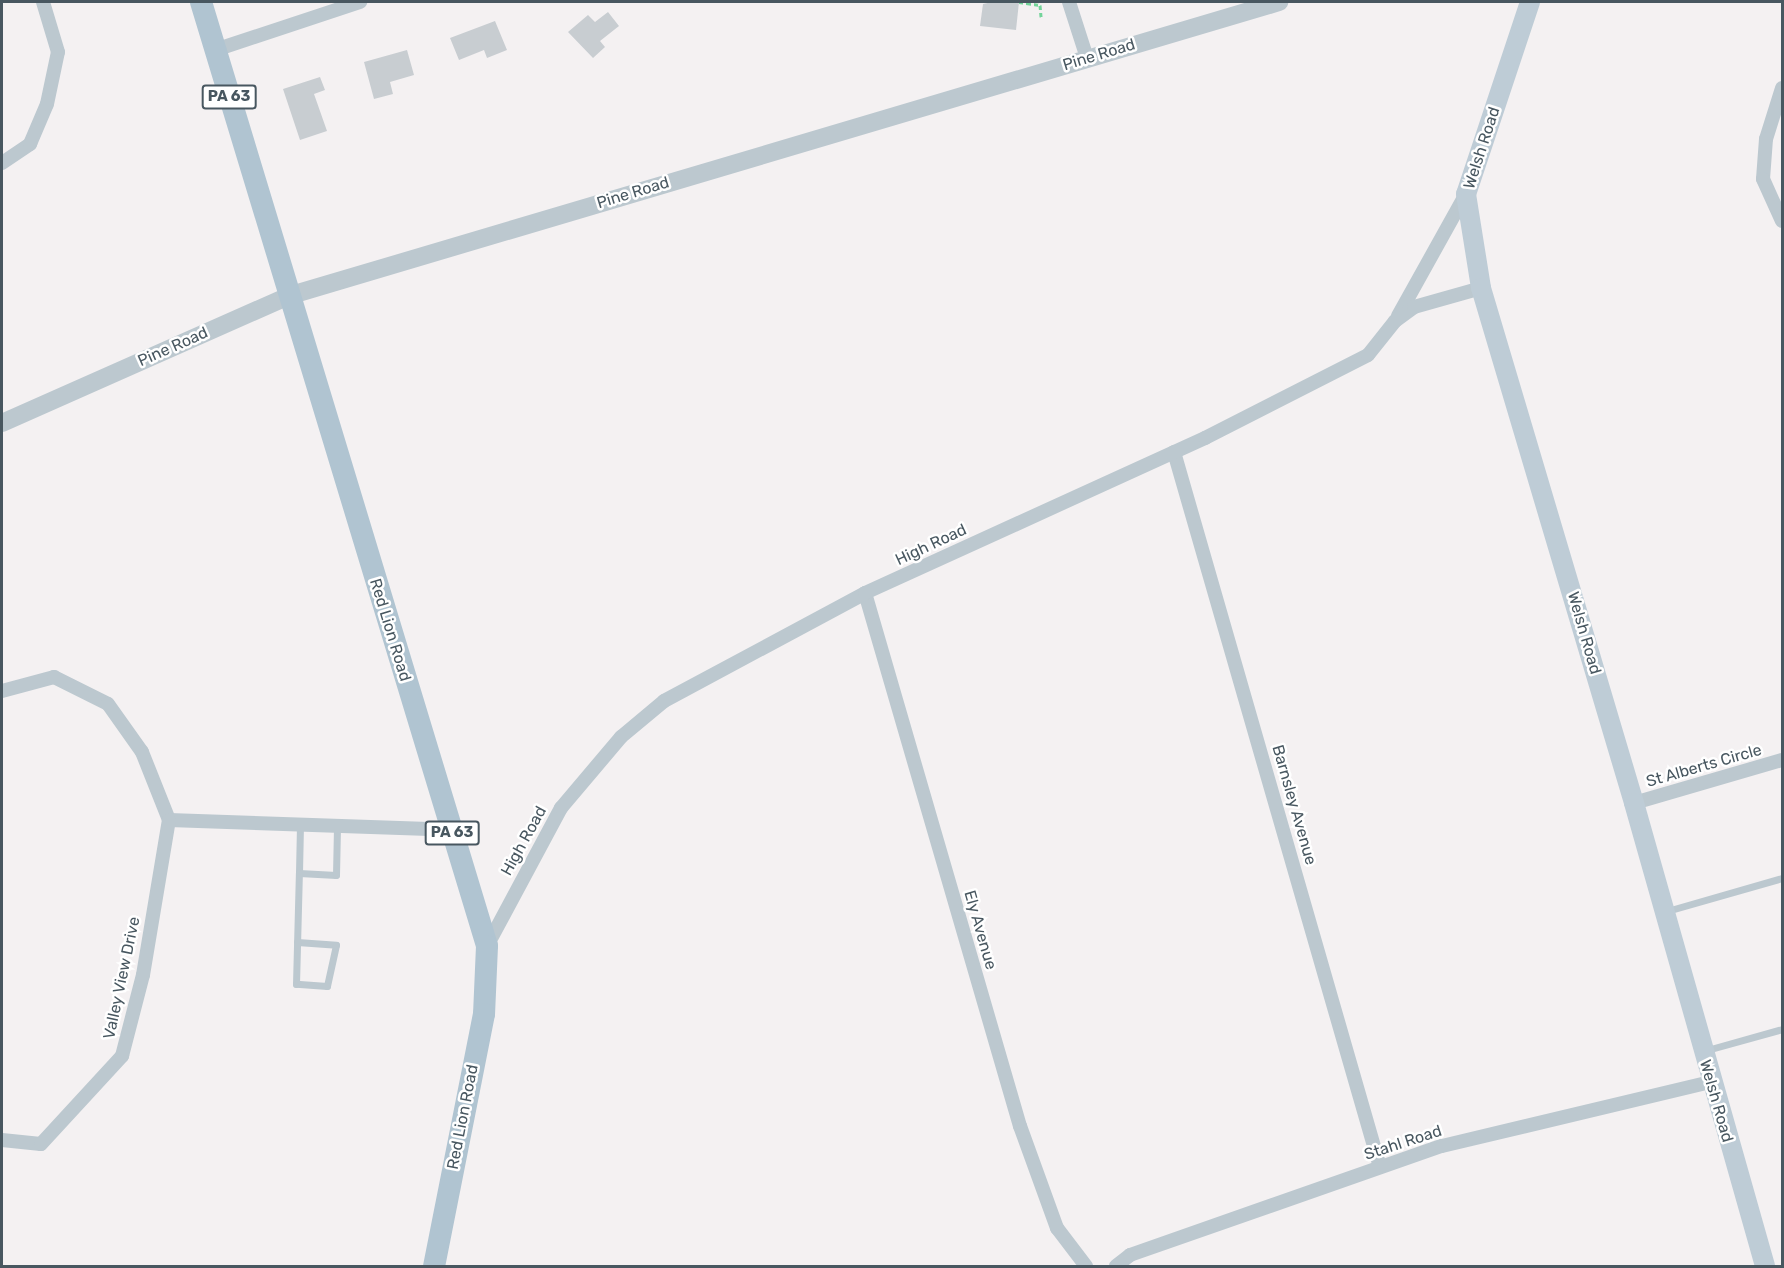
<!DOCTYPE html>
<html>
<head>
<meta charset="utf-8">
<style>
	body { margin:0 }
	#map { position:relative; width:1784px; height:1268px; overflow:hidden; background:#f4f1f2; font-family:Rubik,sans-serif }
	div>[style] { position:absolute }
	.building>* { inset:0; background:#c8cdd1 }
	.path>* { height:3px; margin-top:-1.5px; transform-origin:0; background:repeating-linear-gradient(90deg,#73d49a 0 4.5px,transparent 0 7.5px) }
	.service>* { height:7px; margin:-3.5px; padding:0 3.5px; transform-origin:3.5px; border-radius:3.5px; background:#bcc8cf }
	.minor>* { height:14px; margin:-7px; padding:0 7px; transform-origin:7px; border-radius:7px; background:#bcc8cf }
	.tertiary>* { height:18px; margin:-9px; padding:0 9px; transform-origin:9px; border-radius:9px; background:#bcc8cf }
	.secondary>* { height:20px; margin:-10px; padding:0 10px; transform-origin:10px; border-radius:10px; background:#beccd6 }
	.primary>* { height:22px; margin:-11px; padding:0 11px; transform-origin:11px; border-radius:11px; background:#b0c4d1 }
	span { translate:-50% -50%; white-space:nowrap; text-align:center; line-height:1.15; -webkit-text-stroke:5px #fff; paint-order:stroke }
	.shield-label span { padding:2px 4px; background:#fff; border:2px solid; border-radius:4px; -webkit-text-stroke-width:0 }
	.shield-label { font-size:15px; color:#485760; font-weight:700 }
	.street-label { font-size:16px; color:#485760 }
	.frame { position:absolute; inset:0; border:3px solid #485760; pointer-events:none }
</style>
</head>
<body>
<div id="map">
	<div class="building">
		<i style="clip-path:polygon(992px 2px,1019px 2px,1016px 30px,980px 26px,983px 4px)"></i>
		<i style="clip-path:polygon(608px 12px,619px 26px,600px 41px,605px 47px,593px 58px,568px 32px,588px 15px,595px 22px)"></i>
		<i style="clip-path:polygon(495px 21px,507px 50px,487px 58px,484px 50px,459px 60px,450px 38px)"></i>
		<i style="clip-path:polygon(407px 50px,414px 75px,390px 82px,393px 94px,374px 99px,364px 62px)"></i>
		<i style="clip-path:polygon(320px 77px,325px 90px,314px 94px,327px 131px,300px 140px,283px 89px)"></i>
	</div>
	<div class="path">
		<i style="left:1019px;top:2px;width:21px;rotate:8deg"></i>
		<i style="left:1040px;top:5px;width:12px;rotate:85deg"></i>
	</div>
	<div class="service">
		<i style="left:300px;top:825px;width:48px;rotate:91.2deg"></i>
		<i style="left:299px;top:873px;width:37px;rotate:3deg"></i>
		<i style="left:336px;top:875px;width:49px;rotate:-88.8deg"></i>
		<i style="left:1667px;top:911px;width:120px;rotate:-16deg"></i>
		<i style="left:297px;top:942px;width:39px;rotate:4deg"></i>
		<i style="left:336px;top:945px;width:42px;rotate:102.4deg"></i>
		<i style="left:327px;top:986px;width:31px;rotate:-176deg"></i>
		<i style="left:296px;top:984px;width:111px;rotate:-88.5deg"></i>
		<i style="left:1707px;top:1050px;width:78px;rotate:-15.6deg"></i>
	</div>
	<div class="minor">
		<i style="left:1069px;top:2px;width:59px;rotate:72.2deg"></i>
		<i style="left:215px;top:50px;width:153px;rotate:-18.3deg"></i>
		<i style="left:1782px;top:88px;width:53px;rotate:107.4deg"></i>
		<i style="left:1766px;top:139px;width:40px;rotate:94.3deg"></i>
		<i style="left:1763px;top:179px;width:46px;rotate:65.7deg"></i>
		<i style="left:2px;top:163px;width:34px;rotate:-34deg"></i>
		<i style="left:30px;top:144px;width:43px;rotate:-67deg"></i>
		<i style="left:47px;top:104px;width:53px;rotate:-78.1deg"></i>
		<i style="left:58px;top:52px;width:52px;rotate:-106.7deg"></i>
		<i style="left:1398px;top:316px;width:140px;rotate:-60.9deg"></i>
		<i style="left:1174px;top:452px;width:744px;rotate:73.93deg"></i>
		<i style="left:865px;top:593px;width:555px;rotate:73.79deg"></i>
		<i style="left:1020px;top:1126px;width:109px;rotate:70.1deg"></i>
		<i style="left:1057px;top:1228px;width:48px;rotate:52.7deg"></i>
		<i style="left:2px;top:691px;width:54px;rotate:-15.1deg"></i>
		<i style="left:54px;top:677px;width:60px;rotate:26.6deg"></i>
		<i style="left:108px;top:704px;width:59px;rotate:54.7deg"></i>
		<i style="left:142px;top:752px;width:73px;rotate:68.3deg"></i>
		<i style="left:169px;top:820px;width:282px;rotate:2deg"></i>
		<i style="left:1634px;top:803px;width:154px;rotate:-16.2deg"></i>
		<i style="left:487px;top:946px;width:157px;rotate:-61.8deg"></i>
		<i style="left:561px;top:808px;width:93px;rotate:-49.8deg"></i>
		<i style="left:621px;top:737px;width:56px;rotate:-39.9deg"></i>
		<i style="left:664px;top:701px;width:228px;rotate:-28.2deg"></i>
		<i style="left:865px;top:593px;width:374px;rotate:-24.5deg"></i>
		<i style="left:1205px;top:438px;width:183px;rotate:-27deg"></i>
		<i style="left:1368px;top:355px;width:43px;rotate:-51.5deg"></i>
		<i style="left:1395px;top:321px;width:24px;rotate:-36deg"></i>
		<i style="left:1414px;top:307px;width:70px;rotate:-15.8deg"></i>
		<i style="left:2px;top:1140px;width:39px;rotate:6deg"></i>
		<i style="left:41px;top:1144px;width:120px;rotate:-47.4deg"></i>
		<i style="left:122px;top:1056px;width:84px;rotate:-75.5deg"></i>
		<i style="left:143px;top:975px;width:157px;rotate:-80.5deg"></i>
		<i style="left:1116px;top:1266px;width:18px;rotate:-38deg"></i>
		<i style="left:1130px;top:1255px;width:330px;rotate:-19.3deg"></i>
		<i style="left:1442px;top:1146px;width:277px;rotate:-13.4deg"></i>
	</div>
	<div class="tertiary">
		<i style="left:2px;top:423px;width:313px;rotate:-23.9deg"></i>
		<i style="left:288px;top:296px;width:1034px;rotate:-16.52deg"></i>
	</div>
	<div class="secondary">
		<i style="left:1530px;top:2px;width:202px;rotate:108.4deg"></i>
		<i style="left:1466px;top:194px;width:95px;rotate:80.9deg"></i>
		<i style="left:1481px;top:288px;width:537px;rotate:73.45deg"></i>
		<i style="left:1634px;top:803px;width:481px;rotate:74.2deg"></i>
	</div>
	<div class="primary">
		<i style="left:201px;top:2px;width:986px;rotate:73.14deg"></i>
		<i style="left:487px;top:946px;width:68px;rotate:92.5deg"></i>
		<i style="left:484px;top:1014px;width:257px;rotate:101.2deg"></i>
	</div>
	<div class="shield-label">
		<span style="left:229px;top:97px">PA 63</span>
		<span style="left:452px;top:833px">PA 63</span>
	</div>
	<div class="street-label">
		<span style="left:1099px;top:55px;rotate:-17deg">Pine Road</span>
		<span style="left:1482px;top:148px;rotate:-72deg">Welsh Road</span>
		<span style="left:633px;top:193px;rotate:-17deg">Pine Road</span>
		<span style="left:173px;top:347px;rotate:-24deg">Pine Road</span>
		<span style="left:931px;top:545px;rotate:-25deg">High Road</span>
		<span style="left:390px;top:630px;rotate:73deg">Red Lion Road</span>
		<span style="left:1584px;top:633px;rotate:74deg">Welsh Road</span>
		<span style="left:1704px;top:766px;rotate:-16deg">St Alberts Circle</span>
		<span style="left:1294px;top:805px;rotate:74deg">Barnsley Avenue</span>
		<span style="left:524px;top:841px;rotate:-61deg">High Road</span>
		<span style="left:980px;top:930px;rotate:74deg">Ely Avenue</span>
		<span style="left:122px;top:978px;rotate:-78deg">Valley View Drive</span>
		<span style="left:1716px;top:1101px;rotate:74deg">Welsh Road</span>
		<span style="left:463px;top:1117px;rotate:-79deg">Red Lion Road</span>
		<span style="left:1403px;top:1143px;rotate:-18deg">Stahl Road</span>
	</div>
	<div class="frame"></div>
</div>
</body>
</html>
